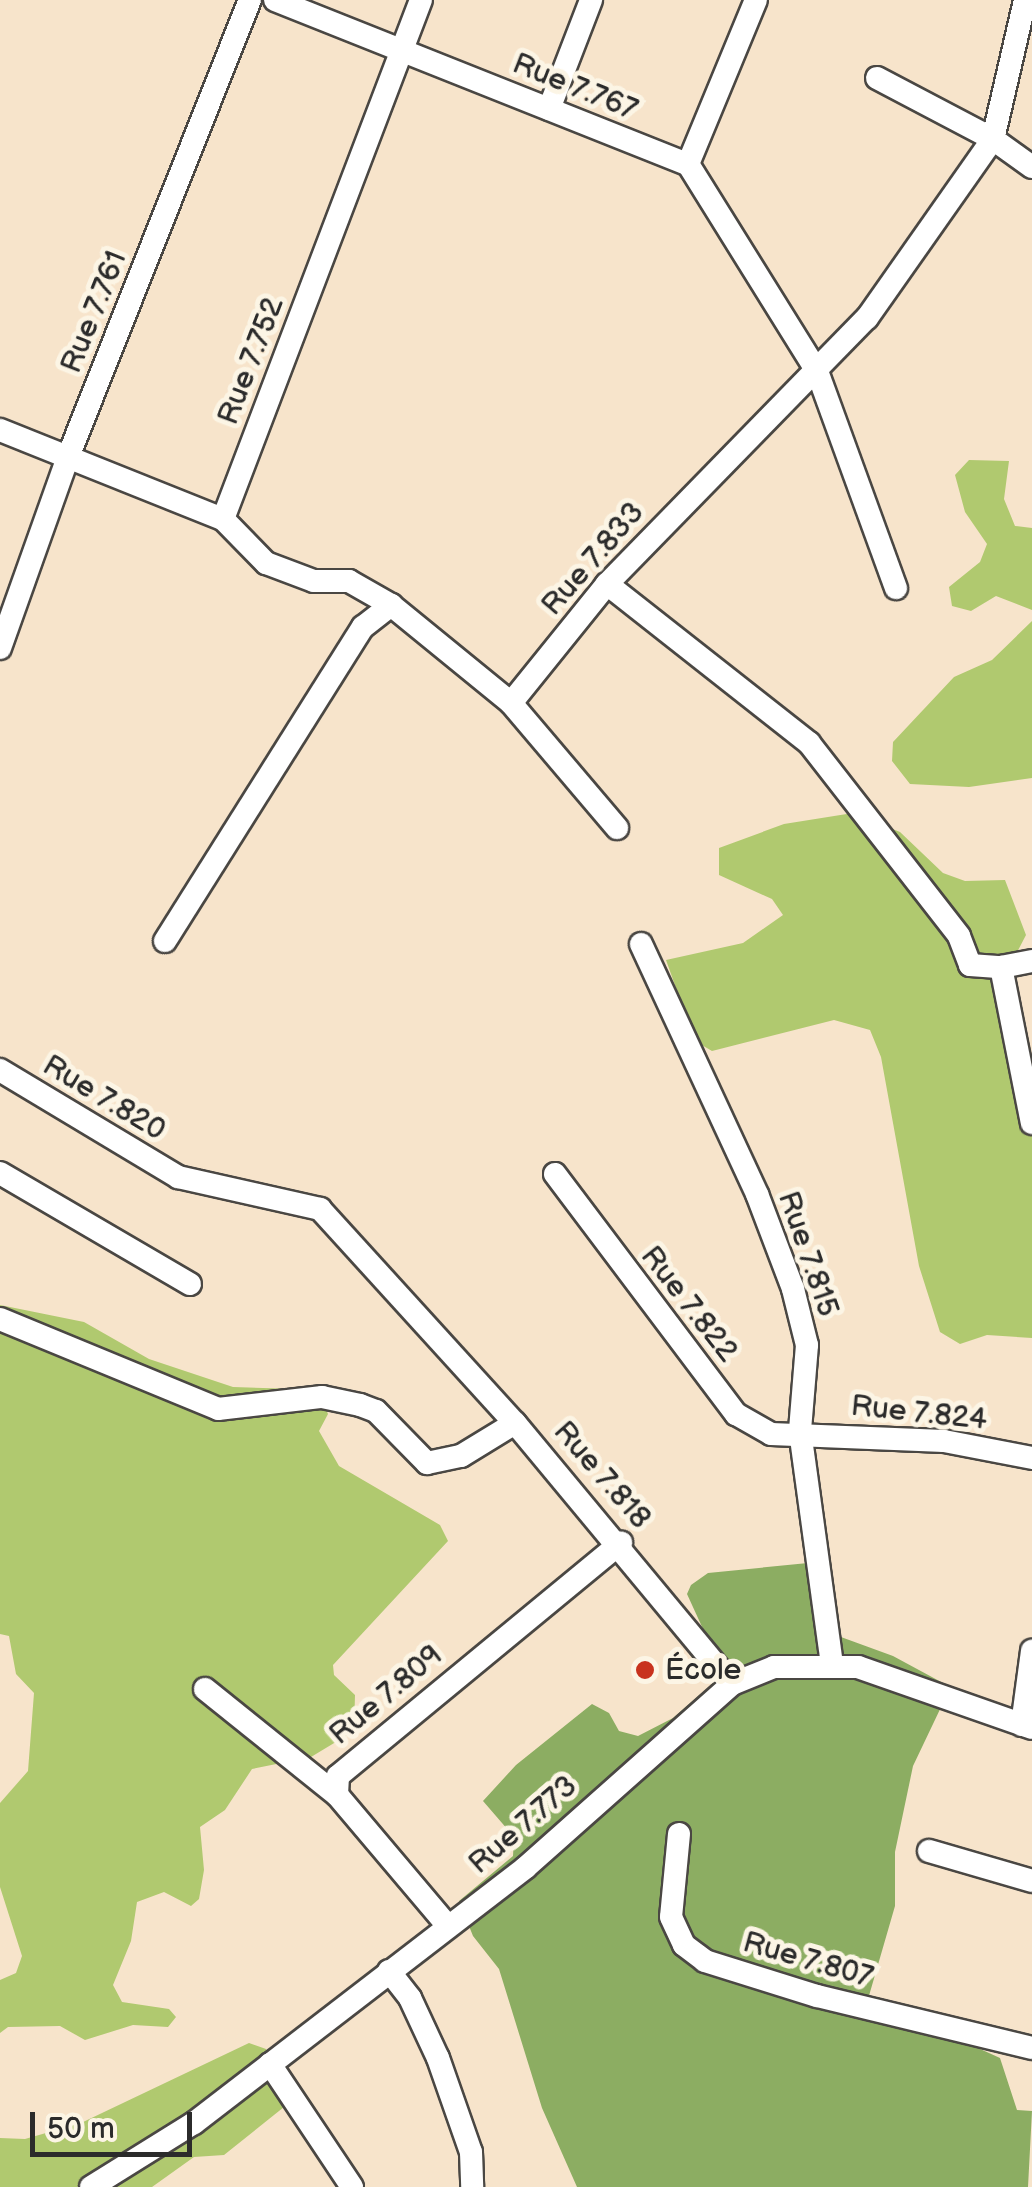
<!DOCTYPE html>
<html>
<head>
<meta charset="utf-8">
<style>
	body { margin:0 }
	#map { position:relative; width:1032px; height:2187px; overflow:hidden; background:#f7e4cb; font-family:"Balsamiq Sans",sans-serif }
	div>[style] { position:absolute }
	.green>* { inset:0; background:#b0c96f }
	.forest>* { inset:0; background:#8cad62 }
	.roads { filter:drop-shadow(2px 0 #4a4743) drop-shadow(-2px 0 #4a4743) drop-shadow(0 2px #4a4743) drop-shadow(0 -2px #4a4743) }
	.street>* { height:22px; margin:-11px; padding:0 11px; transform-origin:11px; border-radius:11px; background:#fff }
	.dots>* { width:28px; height:28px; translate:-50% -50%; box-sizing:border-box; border:5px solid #fcf5e5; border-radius:50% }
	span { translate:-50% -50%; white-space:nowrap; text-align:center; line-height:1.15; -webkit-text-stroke:10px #fcf5e5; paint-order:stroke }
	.street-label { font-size:30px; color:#2b2b2b }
	.poi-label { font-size:30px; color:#2b2b2b }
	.left { translate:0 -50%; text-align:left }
	.scale { position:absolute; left:30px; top:2112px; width:162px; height:45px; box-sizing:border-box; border:5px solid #2b2b2b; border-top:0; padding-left:12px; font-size:30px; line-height:35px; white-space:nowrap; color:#2b2b2b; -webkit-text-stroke:8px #fcf5e5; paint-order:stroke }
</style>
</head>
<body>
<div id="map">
	<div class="green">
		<i style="clip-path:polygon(969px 460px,1009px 461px,1004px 499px,1015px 526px,1032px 528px,1032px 610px,996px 596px,971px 611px,952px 606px,949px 587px,980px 562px,987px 544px,965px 512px,955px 475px)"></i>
		<i style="clip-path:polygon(1032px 621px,1032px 778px,969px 787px,910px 784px,892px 761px,893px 742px,954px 677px,992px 660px)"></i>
		<i style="clip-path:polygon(853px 813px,900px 832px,943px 873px,965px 881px,1005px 880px,1026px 935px,1013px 960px,1007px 1021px,1032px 1131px,1032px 1338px,987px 1335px,960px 1344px,940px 1332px,919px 1266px,881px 1057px,870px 1030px,834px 1020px,712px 1051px,695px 1041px,666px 960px,743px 943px,783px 915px,772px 899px,719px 875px,719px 848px,784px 824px)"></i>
		<i style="clip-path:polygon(0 1305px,84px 1322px,149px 1359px,233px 1387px,299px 1389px,324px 1405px,328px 1414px,319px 1431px,339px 1466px,440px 1525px,448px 1541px,333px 1665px,334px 1675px,355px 1695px,354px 1731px,311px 1757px,252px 1769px,225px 1810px,200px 1827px,204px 1870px,199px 1899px,191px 1906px,164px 1892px,137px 1902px,131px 1941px,113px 1985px,122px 2002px,169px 2009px,176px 2017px,168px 2027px,133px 2025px,85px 2040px,60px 2026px,8px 2027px,0 2033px,0 1980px,16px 1973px,22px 1956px,0 1887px,0 1803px,28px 1771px,34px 1693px,16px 1674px,9px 1636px,0 1634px)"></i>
		<i style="clip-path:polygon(249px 2043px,266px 2049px,294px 2099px,224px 2155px,194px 2157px,152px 2187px,0 2187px,0 2138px,25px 2139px,81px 2123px)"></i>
	</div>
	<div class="forest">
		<i style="clip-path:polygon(808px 1563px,819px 1629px,893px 1656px,943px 1683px,943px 1703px,913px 1766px,895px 1852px,895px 1906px,864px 2013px,936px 2029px,1000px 2058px,1017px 2110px,1032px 2111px,1028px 2187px,577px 2187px,542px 2108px,499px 1969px,473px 1936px,459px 1901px,513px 1856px,514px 1837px,483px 1801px,516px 1765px,592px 1704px,609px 1713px,619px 1731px,638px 1736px,673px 1718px,719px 1678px,727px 1661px,703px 1629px,687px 1594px,691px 1585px,708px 1573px)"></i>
	</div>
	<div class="roads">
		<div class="street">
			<i style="left:275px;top:0;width:444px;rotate:21.7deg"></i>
			<i style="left:877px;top:78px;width:131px;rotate:27.7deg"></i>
			<i style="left:993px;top:139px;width:48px;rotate:35.7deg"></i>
			<i style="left:549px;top:109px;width:117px;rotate:-68.9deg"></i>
			<i style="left:688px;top:164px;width:244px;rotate:58.1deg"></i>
			<i style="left:817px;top:371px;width:231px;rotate:70deg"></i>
			<i style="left:688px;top:164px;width:178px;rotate:-67.5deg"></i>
			<i style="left:0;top:430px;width:240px;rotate:21.8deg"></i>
			<i style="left:223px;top:519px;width:62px;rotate:45.7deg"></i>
			<i style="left:266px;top:563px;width:51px;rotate:20.6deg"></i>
			<i style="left:314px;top:581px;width:35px"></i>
			<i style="left:349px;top:581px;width:48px;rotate:29.7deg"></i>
			<i style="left:223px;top:519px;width:555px;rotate:-69.12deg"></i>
			<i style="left:607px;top:584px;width:257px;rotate:38.2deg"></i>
			<i style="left:809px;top:743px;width:244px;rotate:52.1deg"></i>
			<i style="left:959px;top:936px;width:31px;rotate:69deg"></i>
			<i style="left:970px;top:965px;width:31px;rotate:4deg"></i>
			<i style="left:0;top:648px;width:203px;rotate:-70.4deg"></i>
			<i style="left:68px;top:457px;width:492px;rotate:-68.3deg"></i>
			<i style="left:511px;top:703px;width:164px;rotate:49.7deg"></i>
			<i style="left:165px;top:941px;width:371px;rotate:-57.8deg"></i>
			<i style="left:363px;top:627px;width:36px;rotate:-38deg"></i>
			<i style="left:391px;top:605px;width:155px;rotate:39.2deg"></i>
			<i style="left:511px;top:703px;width:153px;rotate:-51.1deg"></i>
			<i style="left:607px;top:584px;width:372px;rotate:-45.7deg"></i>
			<i style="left:867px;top:318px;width:219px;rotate:-54.9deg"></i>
			<i style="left:993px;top:139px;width:143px;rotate:-77deg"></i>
			<i style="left:641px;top:944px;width:276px;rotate:65.1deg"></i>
			<i style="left:757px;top:1194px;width:102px;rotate:69.2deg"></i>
			<i style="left:793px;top:1289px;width:58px;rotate:76deg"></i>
			<i style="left:807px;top:1345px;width:86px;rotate:94.7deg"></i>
			<i style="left:800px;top:1431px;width:236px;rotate:82.2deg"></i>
			<i style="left:1032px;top:961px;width:32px;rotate:169deg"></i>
			<i style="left:1001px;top:967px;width:159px;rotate:78.8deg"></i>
			<i style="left:0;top:1070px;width:208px;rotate:31deg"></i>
			<i style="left:178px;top:1177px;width:146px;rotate:12.7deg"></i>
			<i style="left:320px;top:1209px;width:290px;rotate:47.7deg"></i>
			<i style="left:0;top:1173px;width:220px;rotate:30.3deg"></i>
			<i style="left:555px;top:1174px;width:301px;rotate:53deg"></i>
			<i style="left:736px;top:1414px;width:40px;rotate:29.7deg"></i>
			<i style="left:771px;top:1434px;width:173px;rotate:2.3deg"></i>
			<i style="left:944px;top:1441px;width:90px;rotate:10.9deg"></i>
			<i style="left:0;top:1319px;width:236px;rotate:22.4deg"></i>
			<i style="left:218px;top:1409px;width:105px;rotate:-6.6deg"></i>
			<i style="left:322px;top:1397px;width:39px;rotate:12deg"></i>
			<i style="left:360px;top:1405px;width:17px;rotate:21deg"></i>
			<i style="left:376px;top:1411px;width:73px;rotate:45.6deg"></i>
			<i style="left:427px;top:1463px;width:35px;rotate:-12deg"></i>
			<i style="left:461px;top:1456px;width:63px;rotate:-31.4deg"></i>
			<i style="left:515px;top:1423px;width:339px;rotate:50.3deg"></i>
			<i style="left:205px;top:1689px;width:169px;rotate:38.8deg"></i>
			<i style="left:1022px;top:1725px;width:75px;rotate:-82.3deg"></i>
			<i style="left:679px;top:1834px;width:83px;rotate:95.5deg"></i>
			<i style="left:671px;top:1917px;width:31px;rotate:65deg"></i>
			<i style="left:684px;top:1945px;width:26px;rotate:37deg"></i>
			<i style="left:705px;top:1961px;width:117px;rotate:17.4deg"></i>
			<i style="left:817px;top:1996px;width:221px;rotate:13.6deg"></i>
			<i style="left:929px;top:1851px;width:107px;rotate:16.2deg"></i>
			<i style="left:447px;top:1925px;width:170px;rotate:-130.2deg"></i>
			<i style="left:337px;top:1795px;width:19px;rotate:-87deg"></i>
			<i style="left:338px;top:1776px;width:367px;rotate:-39.5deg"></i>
			<i style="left:389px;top:1971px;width:34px;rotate:52deg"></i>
			<i style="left:410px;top:1998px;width:66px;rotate:65deg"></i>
			<i style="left:438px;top:2058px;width:100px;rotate:70.7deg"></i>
			<i style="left:471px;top:2152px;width:35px;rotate:88deg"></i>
			<i style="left:270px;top:2064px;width:148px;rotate:56.3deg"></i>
			<i style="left:91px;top:2187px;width:121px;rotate:-31.9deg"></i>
			<i style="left:194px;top:2123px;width:418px;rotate:-37.6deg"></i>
			<i style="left:525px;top:1868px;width:277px;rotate:-41.6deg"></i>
			<i style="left:732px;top:1684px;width:45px;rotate:-22deg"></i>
			<i style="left:774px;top:1667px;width:84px"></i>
			<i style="left:858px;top:1667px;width:184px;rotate:19.3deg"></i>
		</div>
	</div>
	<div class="dots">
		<i style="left:645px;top:1670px;background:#c8321e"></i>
	</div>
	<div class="street-label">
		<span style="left:575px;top:87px;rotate:22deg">Rue 7.767</span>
		<span style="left:94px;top:312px;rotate:-68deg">Rue 7.761</span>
		<span style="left:251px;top:361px;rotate:-69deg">Rue 7.752</span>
		<span style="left:593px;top:559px;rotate:-49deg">Rue 7.833</span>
		<span style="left:104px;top:1098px;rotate:31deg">Rue 7.820</span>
		<span style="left:808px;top:1254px;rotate:71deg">Rue 7.815</span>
		<span style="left:689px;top:1304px;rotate:52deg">Rue 7.822</span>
		<span style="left:919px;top:1413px;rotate:6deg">Rue 7.824</span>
		<span style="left:602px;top:1475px;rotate:49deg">Rue 7.818</span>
		<span style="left:386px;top:1695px;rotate:-40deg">Rue 7.809</span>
		<span style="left:523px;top:1825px;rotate:-41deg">Rue 7.773</span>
		<span style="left:808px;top:1960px;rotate:16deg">Rue 7.807</span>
	</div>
	<div class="poi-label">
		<span class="left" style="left:665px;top:1670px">École</span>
	</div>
	<div class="scale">50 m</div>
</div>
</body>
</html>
